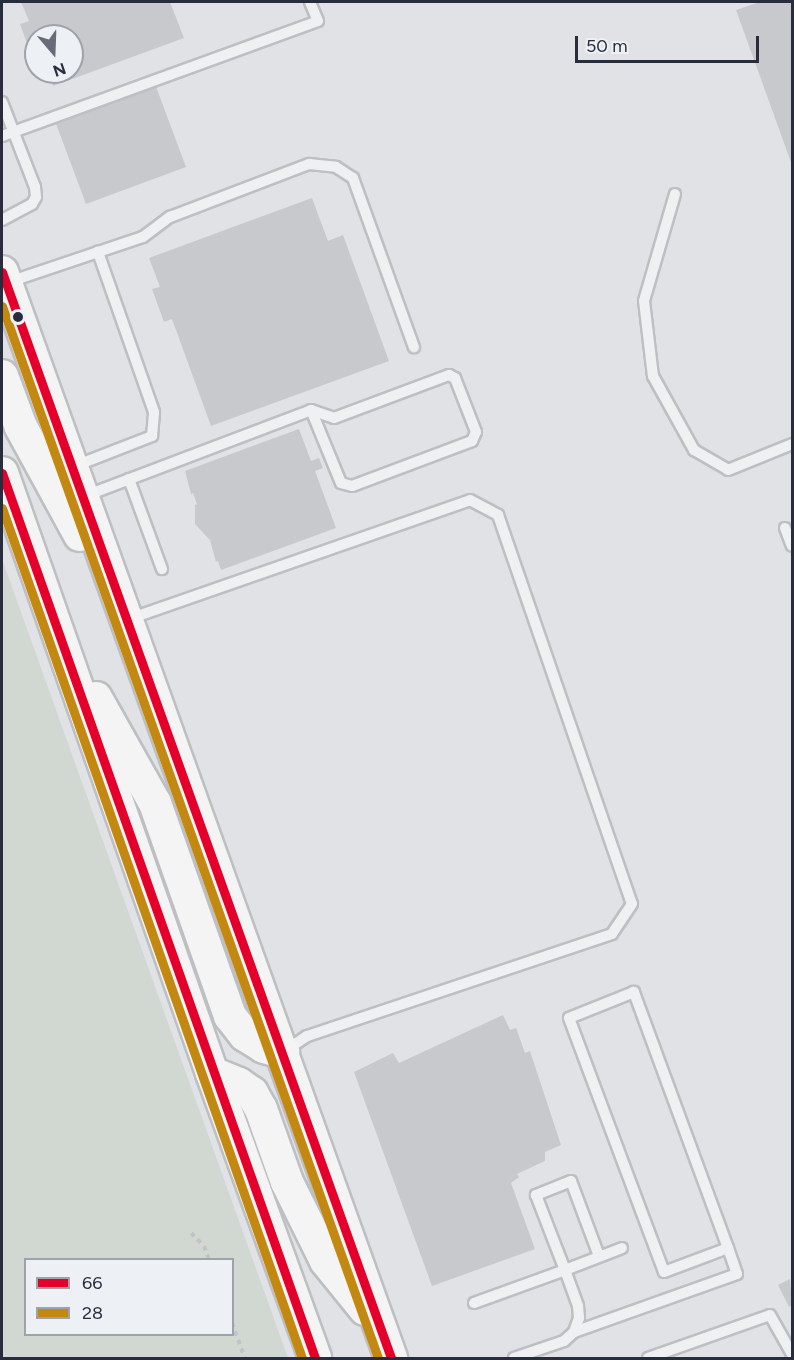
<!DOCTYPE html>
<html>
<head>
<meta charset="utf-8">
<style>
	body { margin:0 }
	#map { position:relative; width:794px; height:1360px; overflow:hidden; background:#e0e2e5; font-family:Figtree,sans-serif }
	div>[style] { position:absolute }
	.green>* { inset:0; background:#d0d8d1 }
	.building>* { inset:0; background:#c7c9cd }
	.path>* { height:4px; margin-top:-2px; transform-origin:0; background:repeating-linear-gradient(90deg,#c1c3c8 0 4.5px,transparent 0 9px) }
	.roads { filter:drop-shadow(2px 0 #bdbfc2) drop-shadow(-2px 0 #bdbfc2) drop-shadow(0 2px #bdbfc2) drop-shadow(0 -2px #bdbfc2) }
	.lane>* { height:10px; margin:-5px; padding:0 5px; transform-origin:5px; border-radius:5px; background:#eff0f1 }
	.primary>* { height:32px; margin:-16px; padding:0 16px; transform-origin:16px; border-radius:16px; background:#f4f4f5 }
	.bus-1>* { height:9px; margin:-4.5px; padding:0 4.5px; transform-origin:4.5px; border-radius:4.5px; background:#e4002b }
	.bus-2>* { height:9px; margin:-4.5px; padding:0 4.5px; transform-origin:4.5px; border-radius:4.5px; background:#c3880f }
	.dots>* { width:16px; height:16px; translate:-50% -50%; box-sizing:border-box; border:3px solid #edf0f5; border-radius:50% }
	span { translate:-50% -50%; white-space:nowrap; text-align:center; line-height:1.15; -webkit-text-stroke:4.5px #edf0f5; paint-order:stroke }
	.frame { position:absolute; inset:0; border:3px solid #282d3d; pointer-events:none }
	.legend { position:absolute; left:24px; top:1258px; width:210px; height:78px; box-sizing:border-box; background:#edf0f5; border:2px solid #9ea2ab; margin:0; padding:8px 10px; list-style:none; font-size:18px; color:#282d3d }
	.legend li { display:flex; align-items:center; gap:12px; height:30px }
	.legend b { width:30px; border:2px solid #9ea2ab }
	.north { position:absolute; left:24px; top:24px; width:60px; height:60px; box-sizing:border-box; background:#edf0f5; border:2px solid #9ea2ab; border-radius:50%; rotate:161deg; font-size:16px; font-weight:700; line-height:24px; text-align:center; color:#282d3d }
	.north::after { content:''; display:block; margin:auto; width:21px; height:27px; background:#686c78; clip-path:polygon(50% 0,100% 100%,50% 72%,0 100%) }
	.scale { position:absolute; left:575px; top:36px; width:184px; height:27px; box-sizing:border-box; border:3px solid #282d3d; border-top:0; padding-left:8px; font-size:18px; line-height:21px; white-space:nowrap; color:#282d3d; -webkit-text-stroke:4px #edf0f5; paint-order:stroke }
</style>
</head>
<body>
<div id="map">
	<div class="green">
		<i style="clip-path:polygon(evenodd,2px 559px,288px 1358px,2px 1358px,2px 559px,26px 1260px,232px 1260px,232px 1334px,26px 1334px,26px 1260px)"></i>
	</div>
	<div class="building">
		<i style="clip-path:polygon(21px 2px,170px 2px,184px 38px,53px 86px,47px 72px,72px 72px,72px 36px,36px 36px,36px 68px,20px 24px,29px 21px)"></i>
		<i style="clip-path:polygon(760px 2px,792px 2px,792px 165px,736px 10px)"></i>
		<i style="clip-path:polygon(155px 84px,186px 167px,86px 204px,55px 121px)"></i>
		<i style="clip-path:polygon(312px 198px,328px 241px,343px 235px,389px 361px,211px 426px,172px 319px,164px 322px,152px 289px,160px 287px,149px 258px)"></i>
		<i style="clip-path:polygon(299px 429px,311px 461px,319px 458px,323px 468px,315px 471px,336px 528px,221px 570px,218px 561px,216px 562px,210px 540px,195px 524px,195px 505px,197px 504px,193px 493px,191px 494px,185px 471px)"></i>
		<i style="clip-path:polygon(503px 1015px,510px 1030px,516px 1028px,525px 1053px,530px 1051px,561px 1145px,545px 1152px,545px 1161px,517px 1174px,519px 1177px,511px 1183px,535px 1249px,432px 1286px,354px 1072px,393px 1053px,399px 1063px)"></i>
		<i style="clip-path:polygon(790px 1279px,792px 1305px,789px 1307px,778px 1285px)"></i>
	</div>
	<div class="path">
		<i style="left:191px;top:1233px;width:18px;rotate:45deg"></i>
		<i style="left:204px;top:1246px;width:15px;rotate:70deg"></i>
		<i style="left:232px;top:1323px;width:37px;rotate:70deg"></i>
	</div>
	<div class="roads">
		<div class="lane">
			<i style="left:2px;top:102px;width:91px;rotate:68.8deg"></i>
			<i style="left:35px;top:187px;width:10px;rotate:84deg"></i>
			<i style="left:36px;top:197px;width:8px;rotate:120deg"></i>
			<i style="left:32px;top:204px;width:34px;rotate:152deg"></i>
			<i style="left:2px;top:136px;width:336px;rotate:-20deg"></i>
			<i style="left:318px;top:21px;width:21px;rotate:-113deg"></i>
			<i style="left:675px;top:194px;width:111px;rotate:106.2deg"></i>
			<i style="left:644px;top:301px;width:76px;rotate:83.2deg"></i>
			<i style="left:653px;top:376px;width:85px;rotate:61deg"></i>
			<i style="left:694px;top:450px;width:39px;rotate:30deg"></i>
			<i style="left:728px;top:470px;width:69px;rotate:-22.1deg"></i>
			<i style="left:9px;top:282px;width:141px;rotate:-18.6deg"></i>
			<i style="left:143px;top:237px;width:34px;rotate:-37deg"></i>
			<i style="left:170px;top:217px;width:149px;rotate:-20.9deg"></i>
			<i style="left:309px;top:164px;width:27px;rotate:6deg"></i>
			<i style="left:336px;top:167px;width:20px;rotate:33deg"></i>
			<i style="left:353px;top:178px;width:180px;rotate:70.2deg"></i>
			<i style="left:75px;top:466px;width:83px;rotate:-21.3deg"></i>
			<i style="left:152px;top:436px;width:24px;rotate:-85deg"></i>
			<i style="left:154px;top:412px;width:170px;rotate:-109.3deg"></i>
			<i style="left:129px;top:479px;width:96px;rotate:69.9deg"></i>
			<i style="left:85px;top:496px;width:242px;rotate:-20.8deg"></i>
			<i style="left:311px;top:410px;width:24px;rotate:19deg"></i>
			<i style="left:334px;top:418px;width:123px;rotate:-20.5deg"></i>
			<i style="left:449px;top:375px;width:7px;rotate:27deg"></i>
			<i style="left:455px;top:378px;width:58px;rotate:68.7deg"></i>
			<i style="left:476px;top:432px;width:10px;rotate:114deg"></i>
			<i style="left:472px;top:441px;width:128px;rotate:159.4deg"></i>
			<i style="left:352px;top:486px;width:11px;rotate:-165deg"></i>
			<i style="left:341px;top:483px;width:79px;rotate:-112.3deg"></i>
			<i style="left:785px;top:528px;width:19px;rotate:69deg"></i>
			<i style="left:129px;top:619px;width:361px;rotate:-19.2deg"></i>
			<i style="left:470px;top:500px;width:32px;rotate:28deg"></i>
			<i style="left:498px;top:515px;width:411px;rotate:71deg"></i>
			<i style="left:632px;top:904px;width:36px;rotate:124deg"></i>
			<i style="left:612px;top:934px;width:322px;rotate:161.5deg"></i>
			<i style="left:307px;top:1036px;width:27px;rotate:146deg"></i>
			<i style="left:599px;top:1256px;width:80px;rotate:-110.5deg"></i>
			<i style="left:571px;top:1181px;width:38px;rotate:158deg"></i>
			<i style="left:536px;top:1195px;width:80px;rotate:68.9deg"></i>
			<i style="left:565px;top:1270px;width:61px;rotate:-21.1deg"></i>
			<i style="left:474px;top:1303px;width:97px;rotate:-19.9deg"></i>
			<i style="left:565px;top:1270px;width:38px;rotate:70deg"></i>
			<i style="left:578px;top:1306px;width:12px;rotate:85deg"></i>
			<i style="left:579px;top:1318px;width:15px;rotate:110deg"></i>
			<i style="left:574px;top:1332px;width:13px;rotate:138deg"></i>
			<i style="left:564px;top:1341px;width:53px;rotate:161.2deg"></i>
			<i style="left:574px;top:1332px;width:173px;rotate:-19.6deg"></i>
			<i style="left:737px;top:1274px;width:28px;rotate:-109deg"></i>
			<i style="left:728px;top:1248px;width:273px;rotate:-110.2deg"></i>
			<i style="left:634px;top:992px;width:70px;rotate:158.2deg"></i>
			<i style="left:569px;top:1018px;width:271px;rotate:69.5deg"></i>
			<i style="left:664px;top:1272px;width:68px;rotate:-20.6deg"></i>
			<i style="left:648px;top:1358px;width:129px;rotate:-19.4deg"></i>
			<i style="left:770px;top:1315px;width:45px;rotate:60.6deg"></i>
		</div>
		<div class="primary">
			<i style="left:2px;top:272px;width:1154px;rotate:70.29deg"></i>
			<i style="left:2px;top:376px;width:54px;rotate:69.6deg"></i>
			<i style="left:21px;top:427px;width:123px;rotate:61.4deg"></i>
			<i style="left:2px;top:473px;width:636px;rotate:70.71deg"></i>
			<i style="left:212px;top:1073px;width:303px;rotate:70.1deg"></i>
			<i style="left:96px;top:698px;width:120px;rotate:60.7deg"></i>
			<i style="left:155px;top:803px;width:226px;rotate:70.6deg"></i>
			<i style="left:230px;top:1016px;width:24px;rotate:52deg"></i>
			<i style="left:245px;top:1035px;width:22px;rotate:32deg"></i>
			<i style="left:264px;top:1047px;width:20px;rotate:15deg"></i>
			<i style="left:212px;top:1073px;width:29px;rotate:22deg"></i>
			<i style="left:239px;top:1084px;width:16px;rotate:35deg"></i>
			<i style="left:252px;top:1093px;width:18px;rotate:61deg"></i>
			<i style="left:261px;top:1109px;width:77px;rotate:70.4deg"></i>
			<i style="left:287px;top:1182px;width:88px;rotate:63.7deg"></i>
			<i style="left:326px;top:1261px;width:62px;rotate:50.9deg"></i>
		</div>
	</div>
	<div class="bus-1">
		<i style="left:2px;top:272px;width:1154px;rotate:70.29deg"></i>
		<i style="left:2px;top:473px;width:939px;rotate:70.52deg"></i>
	</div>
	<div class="bus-2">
		<i style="left:2px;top:306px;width:1117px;rotate:70.33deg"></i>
		<i style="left:2px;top:508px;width:901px;rotate:70.56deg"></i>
	</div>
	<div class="dots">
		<i style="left:18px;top:317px;background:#282d3d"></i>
	</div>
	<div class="frame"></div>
	<ul class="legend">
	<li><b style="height:8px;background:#e4002b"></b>66</li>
	<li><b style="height:8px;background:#c3880f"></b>28</li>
	</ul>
	<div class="north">N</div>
	<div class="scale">50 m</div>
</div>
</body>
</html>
